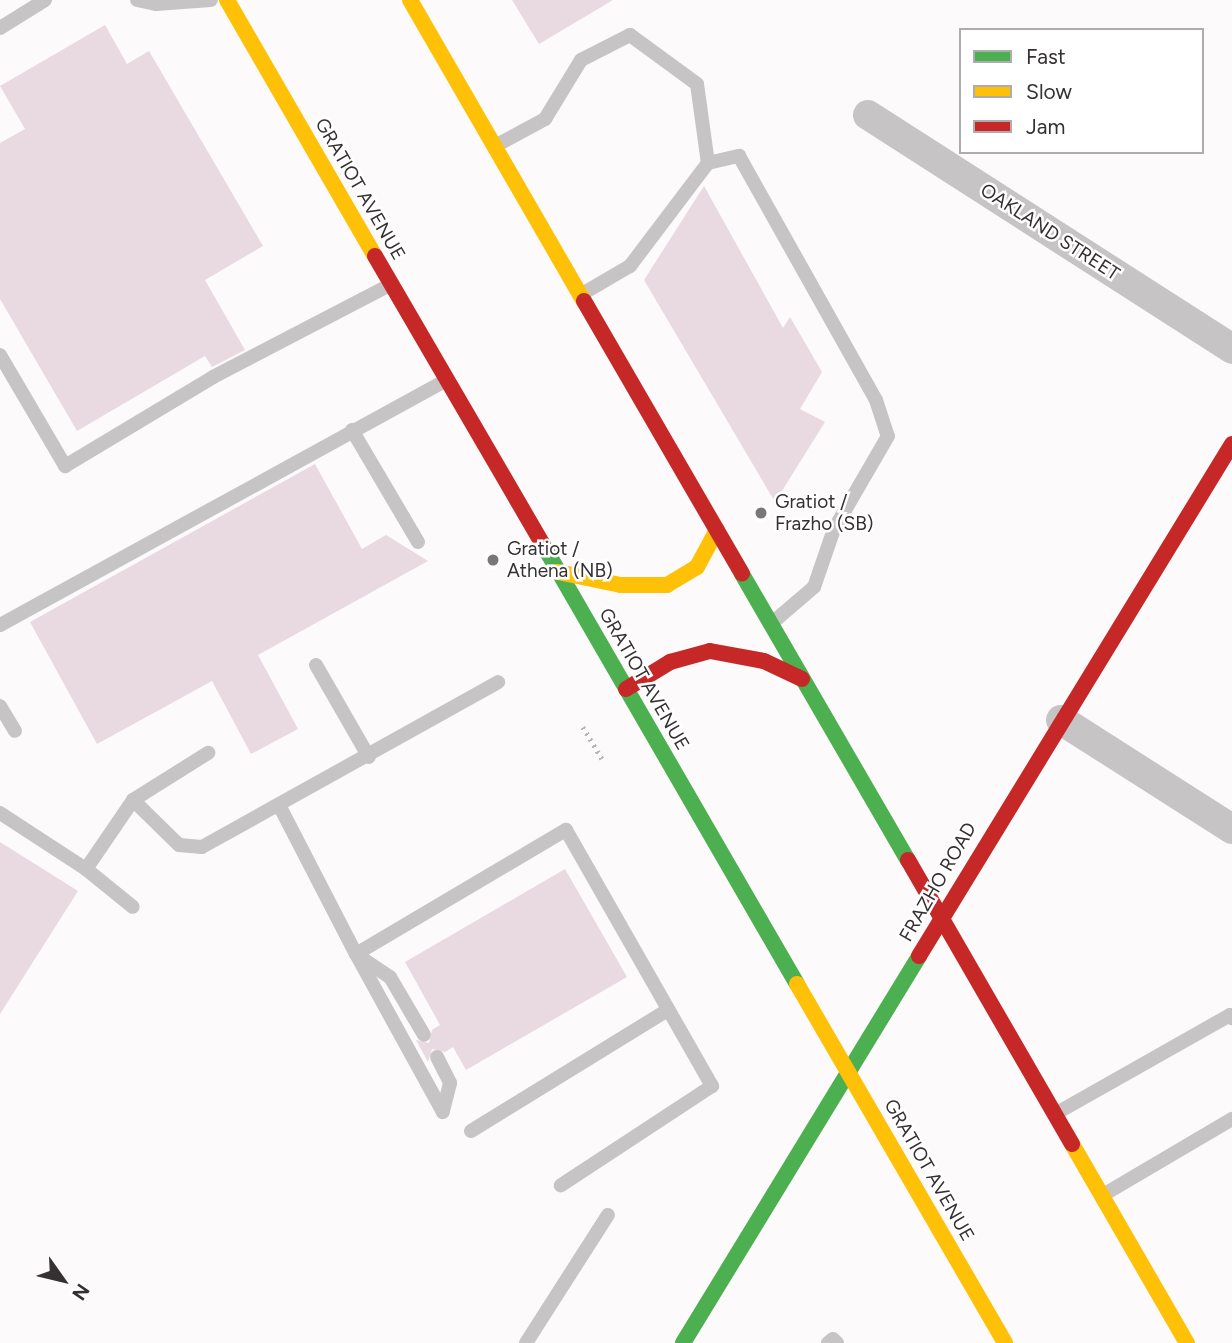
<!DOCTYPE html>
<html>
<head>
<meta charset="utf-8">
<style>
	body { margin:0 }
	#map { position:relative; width:1232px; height:1343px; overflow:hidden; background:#fdfafb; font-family:Figtree,sans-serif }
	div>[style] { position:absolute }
	.building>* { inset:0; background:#e9d9e1 }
	.path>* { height:4.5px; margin-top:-2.25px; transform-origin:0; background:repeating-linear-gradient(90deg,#b6b5b5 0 2px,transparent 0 7px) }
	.lane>* { height:14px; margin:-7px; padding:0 7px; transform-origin:7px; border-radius:7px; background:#c6c4c5 }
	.street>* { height:30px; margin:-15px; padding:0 15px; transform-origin:15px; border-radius:15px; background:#c6c4c5 }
	.fast>* { height:16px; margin:-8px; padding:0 8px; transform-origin:8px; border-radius:8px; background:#4caf50 }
	.slow>* { height:16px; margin:-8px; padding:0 8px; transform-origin:8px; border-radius:8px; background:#ffc107 }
	.jam>* { height:16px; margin:-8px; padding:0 8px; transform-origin:8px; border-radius:8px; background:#c62828 }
	.dots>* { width:19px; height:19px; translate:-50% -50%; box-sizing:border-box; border:4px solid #fff; border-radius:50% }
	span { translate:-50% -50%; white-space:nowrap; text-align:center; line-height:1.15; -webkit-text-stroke:5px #fff; paint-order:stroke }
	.street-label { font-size:19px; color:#353032 }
	.poi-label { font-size:19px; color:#353032 }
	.left { translate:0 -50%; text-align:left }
	.legend { position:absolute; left:959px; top:28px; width:245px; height:126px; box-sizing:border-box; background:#fff; border:2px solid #aeacad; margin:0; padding:9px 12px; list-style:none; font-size:21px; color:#353032 }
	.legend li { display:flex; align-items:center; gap:14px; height:35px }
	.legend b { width:35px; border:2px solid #aeacad }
	.north { position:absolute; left:28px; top:1245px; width:70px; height:70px; -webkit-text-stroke:5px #fff; paint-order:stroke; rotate:124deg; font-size:19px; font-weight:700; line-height:28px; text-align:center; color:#353032 }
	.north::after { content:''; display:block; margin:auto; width:24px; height:32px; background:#353032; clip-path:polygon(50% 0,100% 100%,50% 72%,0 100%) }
</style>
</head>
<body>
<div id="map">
	<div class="building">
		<i style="clip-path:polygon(512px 0,613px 0,539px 44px)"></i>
		<i style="clip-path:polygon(105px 25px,127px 64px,149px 51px,263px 246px,205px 280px,245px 350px,212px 367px,205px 356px,77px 431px,0 299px,0 143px,25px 129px,0 86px)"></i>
		<i style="clip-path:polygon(704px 186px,783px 328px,790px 317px,822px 372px,800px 409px,825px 422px,775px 502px,644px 280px)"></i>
		<i style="clip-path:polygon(315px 464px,362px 549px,386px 535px,428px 561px,258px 655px,298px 729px,251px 754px,212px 681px,97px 744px,30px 622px)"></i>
		<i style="clip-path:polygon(0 842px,78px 891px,0 1014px)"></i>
		<i style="clip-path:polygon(565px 869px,627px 977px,466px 1070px,453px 1047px,445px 1052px,432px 1049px,428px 1062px,416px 1040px,429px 1043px,432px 1030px,440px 1025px,405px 962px)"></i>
	</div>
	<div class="path">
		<i style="left:583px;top:727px;width:37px;rotate:59deg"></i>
	</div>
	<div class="lane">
		<i style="left:137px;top:0;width:19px;rotate:12deg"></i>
		<i style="left:156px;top:4px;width:55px;rotate:-4.2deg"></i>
		<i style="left:0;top:28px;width:53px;rotate:-31.9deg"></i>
		<i style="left:497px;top:145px;width:55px;rotate:-28.4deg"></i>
		<i style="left:545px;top:119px;width:69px;rotate:-58.6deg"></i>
		<i style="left:581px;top:60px;width:55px;rotate:-27deg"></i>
		<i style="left:630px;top:35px;width:83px;rotate:36.2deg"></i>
		<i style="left:697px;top:84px;width:80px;rotate:82.1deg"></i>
		<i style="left:582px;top:294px;width:56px;rotate:-30.3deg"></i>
		<i style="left:630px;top:266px;width:129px;rotate:-52.9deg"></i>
		<i style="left:708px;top:163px;width:32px;rotate:-13deg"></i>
		<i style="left:739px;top:156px;width:280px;rotate:60.7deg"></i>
		<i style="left:876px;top:400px;width:38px;rotate:72deg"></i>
		<i style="left:888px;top:436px;width:108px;rotate:120.1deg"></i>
		<i style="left:834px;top:529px;width:61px;rotate:109deg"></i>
		<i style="left:814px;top:587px;width:54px;rotate:139.5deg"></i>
		<i style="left:0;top:355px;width:129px;rotate:59.6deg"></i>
		<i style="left:65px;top:466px;width:173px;rotate:-31deg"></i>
		<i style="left:213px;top:377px;width:199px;rotate:-27.5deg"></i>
		<i style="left:352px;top:430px;width:130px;rotate:59.5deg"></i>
		<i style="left:0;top:625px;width:508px;rotate:-28.74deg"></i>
		<i style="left:316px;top:665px;width:106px;rotate:60.1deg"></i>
		<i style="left:0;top:706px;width:29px;rotate:59deg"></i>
		<i style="left:133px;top:800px;width:89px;rotate:-32.1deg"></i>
		<i style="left:279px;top:805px;width:168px;rotate:62.7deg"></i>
		<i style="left:356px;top:954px;width:244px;rotate:-30.6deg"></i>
		<i style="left:566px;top:830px;width:295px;rotate:60.3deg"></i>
		<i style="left:712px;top:1086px;width:181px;rotate:146.7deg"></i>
		<i style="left:0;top:813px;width:103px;rotate:33.1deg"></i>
		<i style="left:86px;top:869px;width:60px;rotate:39deg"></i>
		<i style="left:86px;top:869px;width:83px;rotate:-55.7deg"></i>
		<i style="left:133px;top:800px;width:64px;rotate:44.4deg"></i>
		<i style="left:179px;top:845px;width:23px;rotate:5deg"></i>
		<i style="left:202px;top:847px;width:339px;rotate:-29.1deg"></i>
		<i style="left:356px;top:954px;width:180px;rotate:61.2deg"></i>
		<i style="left:360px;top:957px;width:36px;rotate:34deg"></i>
		<i style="left:390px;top:977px;width:67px;rotate:59.6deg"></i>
		<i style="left:437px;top:1057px;width:29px;rotate:63deg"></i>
		<i style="left:450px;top:1083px;width:30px;rotate:104deg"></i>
		<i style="left:1055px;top:1114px;width:201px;rotate:-29.5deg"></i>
		<i style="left:1230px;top:1015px;width:4px;rotate:56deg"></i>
		<i style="left:471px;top:1131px;width:231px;rotate:-31.6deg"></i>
		<i style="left:1103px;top:1195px;width:150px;rotate:-30.5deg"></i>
		<i style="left:526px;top:1343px;width:152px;rotate:-57.4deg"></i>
		<i style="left:828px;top:1343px;width:6px;rotate:-39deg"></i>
		<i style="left:833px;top:1339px;width:6px;rotate:45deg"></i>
	</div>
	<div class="street">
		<i style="left:868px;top:115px;width:433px;rotate:32.7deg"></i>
		<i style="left:1061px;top:720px;width:203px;rotate:32.5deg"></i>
	</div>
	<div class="fast">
		<i style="left:542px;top:543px;width:509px;rotate:59.96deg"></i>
		<i style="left:742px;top:574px;width:331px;rotate:59.9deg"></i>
		<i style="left:683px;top:1343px;width:453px;rotate:-58.6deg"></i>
	</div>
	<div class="slow">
		<i style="left:227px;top:0;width:296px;rotate:60deg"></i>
		<i style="left:410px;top:0;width:348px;rotate:60deg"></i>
		<i style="left:558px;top:572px;width:64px;rotate:11.7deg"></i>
		<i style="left:621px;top:585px;width:46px"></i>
		<i style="left:667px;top:585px;width:35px;rotate:-31deg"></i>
		<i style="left:697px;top:567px;width:42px;rotate:-61.6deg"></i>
		<i style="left:797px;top:984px;width:415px;rotate:59.9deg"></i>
		<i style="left:1072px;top:1144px;width:230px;rotate:60deg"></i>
	</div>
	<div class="jam">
		<i style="left:375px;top:256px;width:332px;rotate:59.8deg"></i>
		<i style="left:584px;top:301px;width:315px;rotate:59.9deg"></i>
		<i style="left:626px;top:689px;width:52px;rotate:-31.5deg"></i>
		<i style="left:670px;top:662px;width:41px;rotate:-15.4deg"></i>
		<i style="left:710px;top:651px;width:55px;rotate:10.5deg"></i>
		<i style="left:764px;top:661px;width:42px;rotate:25.3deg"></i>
		<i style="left:908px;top:860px;width:328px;rotate:60deg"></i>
		<i style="left:919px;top:956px;width:600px;rotate:-58.56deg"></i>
	</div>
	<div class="dots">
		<i style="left:761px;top:513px;background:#7b7778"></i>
		<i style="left:493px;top:560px;background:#7b7778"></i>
	</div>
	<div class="street-label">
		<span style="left:360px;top:189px;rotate:60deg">GRATIOT AVENUE</span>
		<span style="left:1050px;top:232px;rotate:33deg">OAKLAND STREET</span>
		<span style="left:644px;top:679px;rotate:60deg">GRATIOT AVENUE</span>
		<span style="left:938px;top:882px;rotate:-60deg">FRAZHO ROAD</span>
		<span style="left:929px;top:1170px;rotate:60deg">GRATIOT AVENUE</span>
	</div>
	<div class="poi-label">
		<span class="left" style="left:775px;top:513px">Gratiot /<br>Frazho (SB)</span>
		<span class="left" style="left:507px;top:560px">Gratiot /<br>Athena (NB)</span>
	</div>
	<ul class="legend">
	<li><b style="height:9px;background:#4caf50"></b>Fast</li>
	<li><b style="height:9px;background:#ffc107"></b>Slow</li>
	<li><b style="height:9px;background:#c62828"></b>Jam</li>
	</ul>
	<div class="north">N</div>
</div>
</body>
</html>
